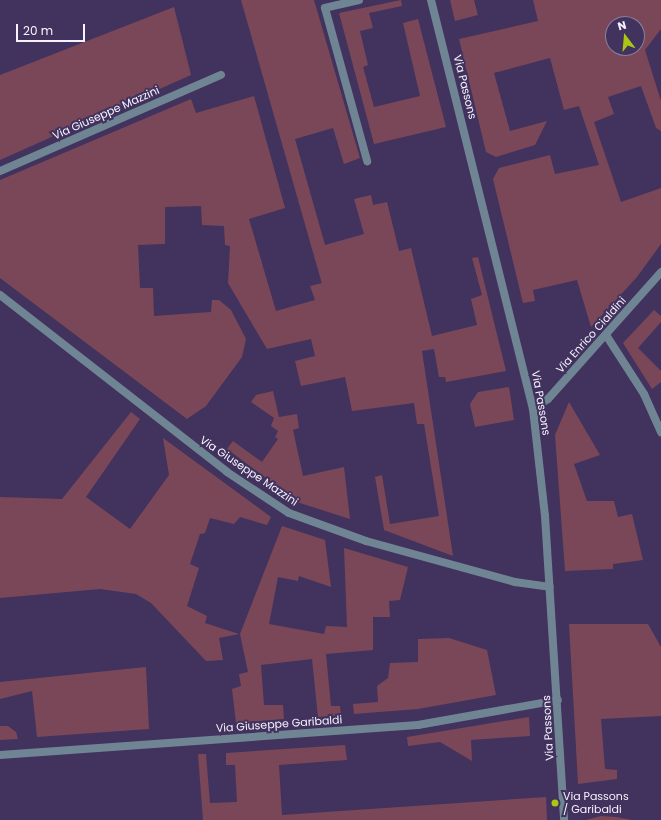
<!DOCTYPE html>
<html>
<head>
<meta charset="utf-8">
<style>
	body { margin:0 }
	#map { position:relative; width:661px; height:820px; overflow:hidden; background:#42325e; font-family:Poppins,sans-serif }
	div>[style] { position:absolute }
	.green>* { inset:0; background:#7a4758 }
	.service>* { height:8px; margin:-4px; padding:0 4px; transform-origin:4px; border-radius:4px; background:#6f8594 }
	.minor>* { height:8px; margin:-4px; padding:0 4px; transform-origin:4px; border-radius:4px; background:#6f8594 }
	.tertiary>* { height:8px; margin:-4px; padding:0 4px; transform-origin:4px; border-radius:4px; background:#6f8594 }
	.dots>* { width:11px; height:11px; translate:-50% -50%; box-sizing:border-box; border:2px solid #42325e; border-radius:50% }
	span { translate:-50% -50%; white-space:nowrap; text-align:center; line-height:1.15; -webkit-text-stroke:4px #42325e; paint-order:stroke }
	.street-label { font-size:11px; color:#f6f3fe }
	.poi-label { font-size:11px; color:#f6f3fe }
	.left { translate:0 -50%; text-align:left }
	.north { position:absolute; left:605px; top:16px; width:40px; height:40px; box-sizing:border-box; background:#42325e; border:1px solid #8a7f9e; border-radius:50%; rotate:344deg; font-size:11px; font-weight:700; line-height:16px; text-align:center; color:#f6f3fe }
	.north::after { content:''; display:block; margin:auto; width:14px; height:18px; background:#abc614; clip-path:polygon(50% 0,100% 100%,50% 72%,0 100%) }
	.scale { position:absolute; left:16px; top:24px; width:69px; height:18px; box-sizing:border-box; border:2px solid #f6f3fe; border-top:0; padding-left:5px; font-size:12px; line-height:14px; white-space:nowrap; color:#f6f3fe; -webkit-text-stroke:3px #42325e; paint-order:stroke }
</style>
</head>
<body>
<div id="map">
	<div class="green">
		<i style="clip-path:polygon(241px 0,314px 0,360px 158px,344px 164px,333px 128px,295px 139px,325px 245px,364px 234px,354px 199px,371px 195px,373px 205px,387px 202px,399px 251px,411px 248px,432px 336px,477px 325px,471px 299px,482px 295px,472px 258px,478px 257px,506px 371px,446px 382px,445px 377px,439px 377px,434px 349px,422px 351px,453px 556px,384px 530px,375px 477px,382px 475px,390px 524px,439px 516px,424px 424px,417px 424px,414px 403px,352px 411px,345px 377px,301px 386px,295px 361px,315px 356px,311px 339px,267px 349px,228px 283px,230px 246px,225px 245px,224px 226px,202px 225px,201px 206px,165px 207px,165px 244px,138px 245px,140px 288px,153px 288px,154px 316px,211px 312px,212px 300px,219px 300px,231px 310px,246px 339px,242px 357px,206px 406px,187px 419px,0 278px,0 180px,191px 99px,196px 113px,254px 96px,285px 208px,249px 219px,276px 311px,315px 300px,310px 286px,322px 283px,324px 291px)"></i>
		<i style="clip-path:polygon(401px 0,402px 6px,369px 13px,373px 28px,360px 31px,368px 65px,363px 67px,374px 107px,420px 96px,403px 23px,418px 19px,446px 127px,374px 144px,339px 13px)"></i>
		<i style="clip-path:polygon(450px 0,474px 0,478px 15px,455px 21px)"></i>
		<i style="clip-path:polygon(evenodd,533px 0,661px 0,661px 29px,645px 50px,661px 101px,661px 131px,656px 128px,641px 86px,608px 97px,614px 114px,594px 122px,621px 202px,661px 188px,661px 244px,637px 277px,591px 327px,577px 280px,533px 290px,535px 301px,523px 303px,493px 179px,499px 168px,550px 155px,555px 174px,599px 165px,579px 106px,564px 110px,550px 58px,494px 73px,510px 131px,547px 121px,535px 145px,496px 157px,486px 152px,459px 39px,538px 21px,533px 0,613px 24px,637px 24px,637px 48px,613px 48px,613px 24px)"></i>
		<i style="clip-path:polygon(174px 7px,191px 75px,0 160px,0 75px)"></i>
		<i style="clip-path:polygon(654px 310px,661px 316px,661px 322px,638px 348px,661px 371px,661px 382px,652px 389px,623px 343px)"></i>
		<i style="clip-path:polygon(509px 387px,514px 420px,475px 427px,470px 404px,478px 392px)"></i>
		<i style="clip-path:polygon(273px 391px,279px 417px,297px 414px,299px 428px,293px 430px,303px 476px,344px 467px,350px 519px,300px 503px,227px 449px,233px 441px,262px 462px,278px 439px,275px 437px,278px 431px,271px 426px,274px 418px,251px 402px,256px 395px)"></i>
		<i style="clip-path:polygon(569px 402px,600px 455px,574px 464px,587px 501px,614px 501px,618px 517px,632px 514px,643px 560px,613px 564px,613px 569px,565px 571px,555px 435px)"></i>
		<i style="clip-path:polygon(131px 412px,140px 419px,86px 497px,130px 529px,169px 475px,163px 438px,271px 517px,267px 525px,240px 517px,234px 524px,210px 518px,205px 533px,200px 534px,190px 564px,199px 568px,187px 606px,207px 616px,205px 623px,239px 634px,219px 638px,223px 660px,206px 661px,151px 603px,136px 594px,100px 589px,0 598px,0 497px,62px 499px)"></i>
		<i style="clip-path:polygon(282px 526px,325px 540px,331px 587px,299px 576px,298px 581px,278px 577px,269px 624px,324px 634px,326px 626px,347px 627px,344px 548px,408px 567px,400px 600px,389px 601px,390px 617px,373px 617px,373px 650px,326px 654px,331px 706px,340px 706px,341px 715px,318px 717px,312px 659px,261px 665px,264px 705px,283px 705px,284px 719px,236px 723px,232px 689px,241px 686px,239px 674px,248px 672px,240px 634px)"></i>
		<i style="clip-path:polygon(569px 624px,648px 624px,661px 647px,661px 716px,601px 719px,605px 769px,617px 770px,617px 779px,578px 784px)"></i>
		<i style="clip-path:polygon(449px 638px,487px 650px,496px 695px,418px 709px,354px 714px,353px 704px,378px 702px,377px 686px,388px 678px,390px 663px,418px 662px,418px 639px)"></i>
		<i style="clip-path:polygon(146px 667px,149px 729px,37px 737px,32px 691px,0 699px,0 682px)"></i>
		<i style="clip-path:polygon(529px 717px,530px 736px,471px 740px,472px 761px,440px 742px,408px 746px,407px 737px)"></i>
		<i style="clip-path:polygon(0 726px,8px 726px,16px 732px,18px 739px,0 740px)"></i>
		<i style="clip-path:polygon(345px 745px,347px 760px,279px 765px,282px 815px,546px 797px,547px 820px,203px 820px,198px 754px,206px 754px,210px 803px,237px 802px,235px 765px,226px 765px,226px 753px)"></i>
		<i style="clip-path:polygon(601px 816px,616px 817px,632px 820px,586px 820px)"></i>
	</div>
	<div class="service">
		<i style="left:359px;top:0;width:35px;rotate:167deg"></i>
		<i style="left:325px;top:8px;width:159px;rotate:74.6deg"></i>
	</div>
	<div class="minor">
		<i style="left:0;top:171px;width:241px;rotate:-23.5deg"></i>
		<i style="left:0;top:295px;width:288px;rotate:37.9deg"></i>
		<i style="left:227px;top:472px;width:74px;rotate:33.5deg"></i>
		<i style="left:289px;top:513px;width:82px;rotate:20deg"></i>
		<i style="left:366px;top:541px;width:155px;rotate:15.4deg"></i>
		<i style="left:515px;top:582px;width:35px;rotate:8deg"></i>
		<i style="left:606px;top:335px;width:70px;rotate:57.2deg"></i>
		<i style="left:644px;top:394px;width:42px;rotate:65.9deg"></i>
		<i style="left:533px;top:409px;width:18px;rotate:-34deg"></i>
		<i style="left:548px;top:399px;width:170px;rotate:-48.3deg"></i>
		<i style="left:0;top:755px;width:419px;rotate:-4.1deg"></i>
		<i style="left:418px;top:725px;width:142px;rotate:-10.1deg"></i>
	</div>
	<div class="tertiary">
		<i style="left:431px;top:0;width:422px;rotate:76deg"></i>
		<i style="left:533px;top:409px;width:108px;rotate:83.6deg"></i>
		<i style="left:545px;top:516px;width:305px;rotate:86.4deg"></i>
	</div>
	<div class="dots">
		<i style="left:555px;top:803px;background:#abc614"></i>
	</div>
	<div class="street-label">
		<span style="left:465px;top:87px;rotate:76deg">Via Passons</span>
		<span style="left:106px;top:113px;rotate:-24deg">Via Giuseppe Mazzini</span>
		<span style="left:591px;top:335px;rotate:-48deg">Via Enrico Cialdini</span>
		<span style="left:541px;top:403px;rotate:80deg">Via Passons</span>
		<span style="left:249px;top:471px;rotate:34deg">Via Giuseppe Mazzini</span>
		<span style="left:279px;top:724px;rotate:-4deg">Via Giuseppe Garibaldi</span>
		<span style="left:548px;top:728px;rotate:-93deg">Via Passons</span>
	</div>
	<div class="poi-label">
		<span class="left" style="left:563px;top:803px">Via Passons<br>/ Garibaldi</span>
	</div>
	<div class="north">N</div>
	<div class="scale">20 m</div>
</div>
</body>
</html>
